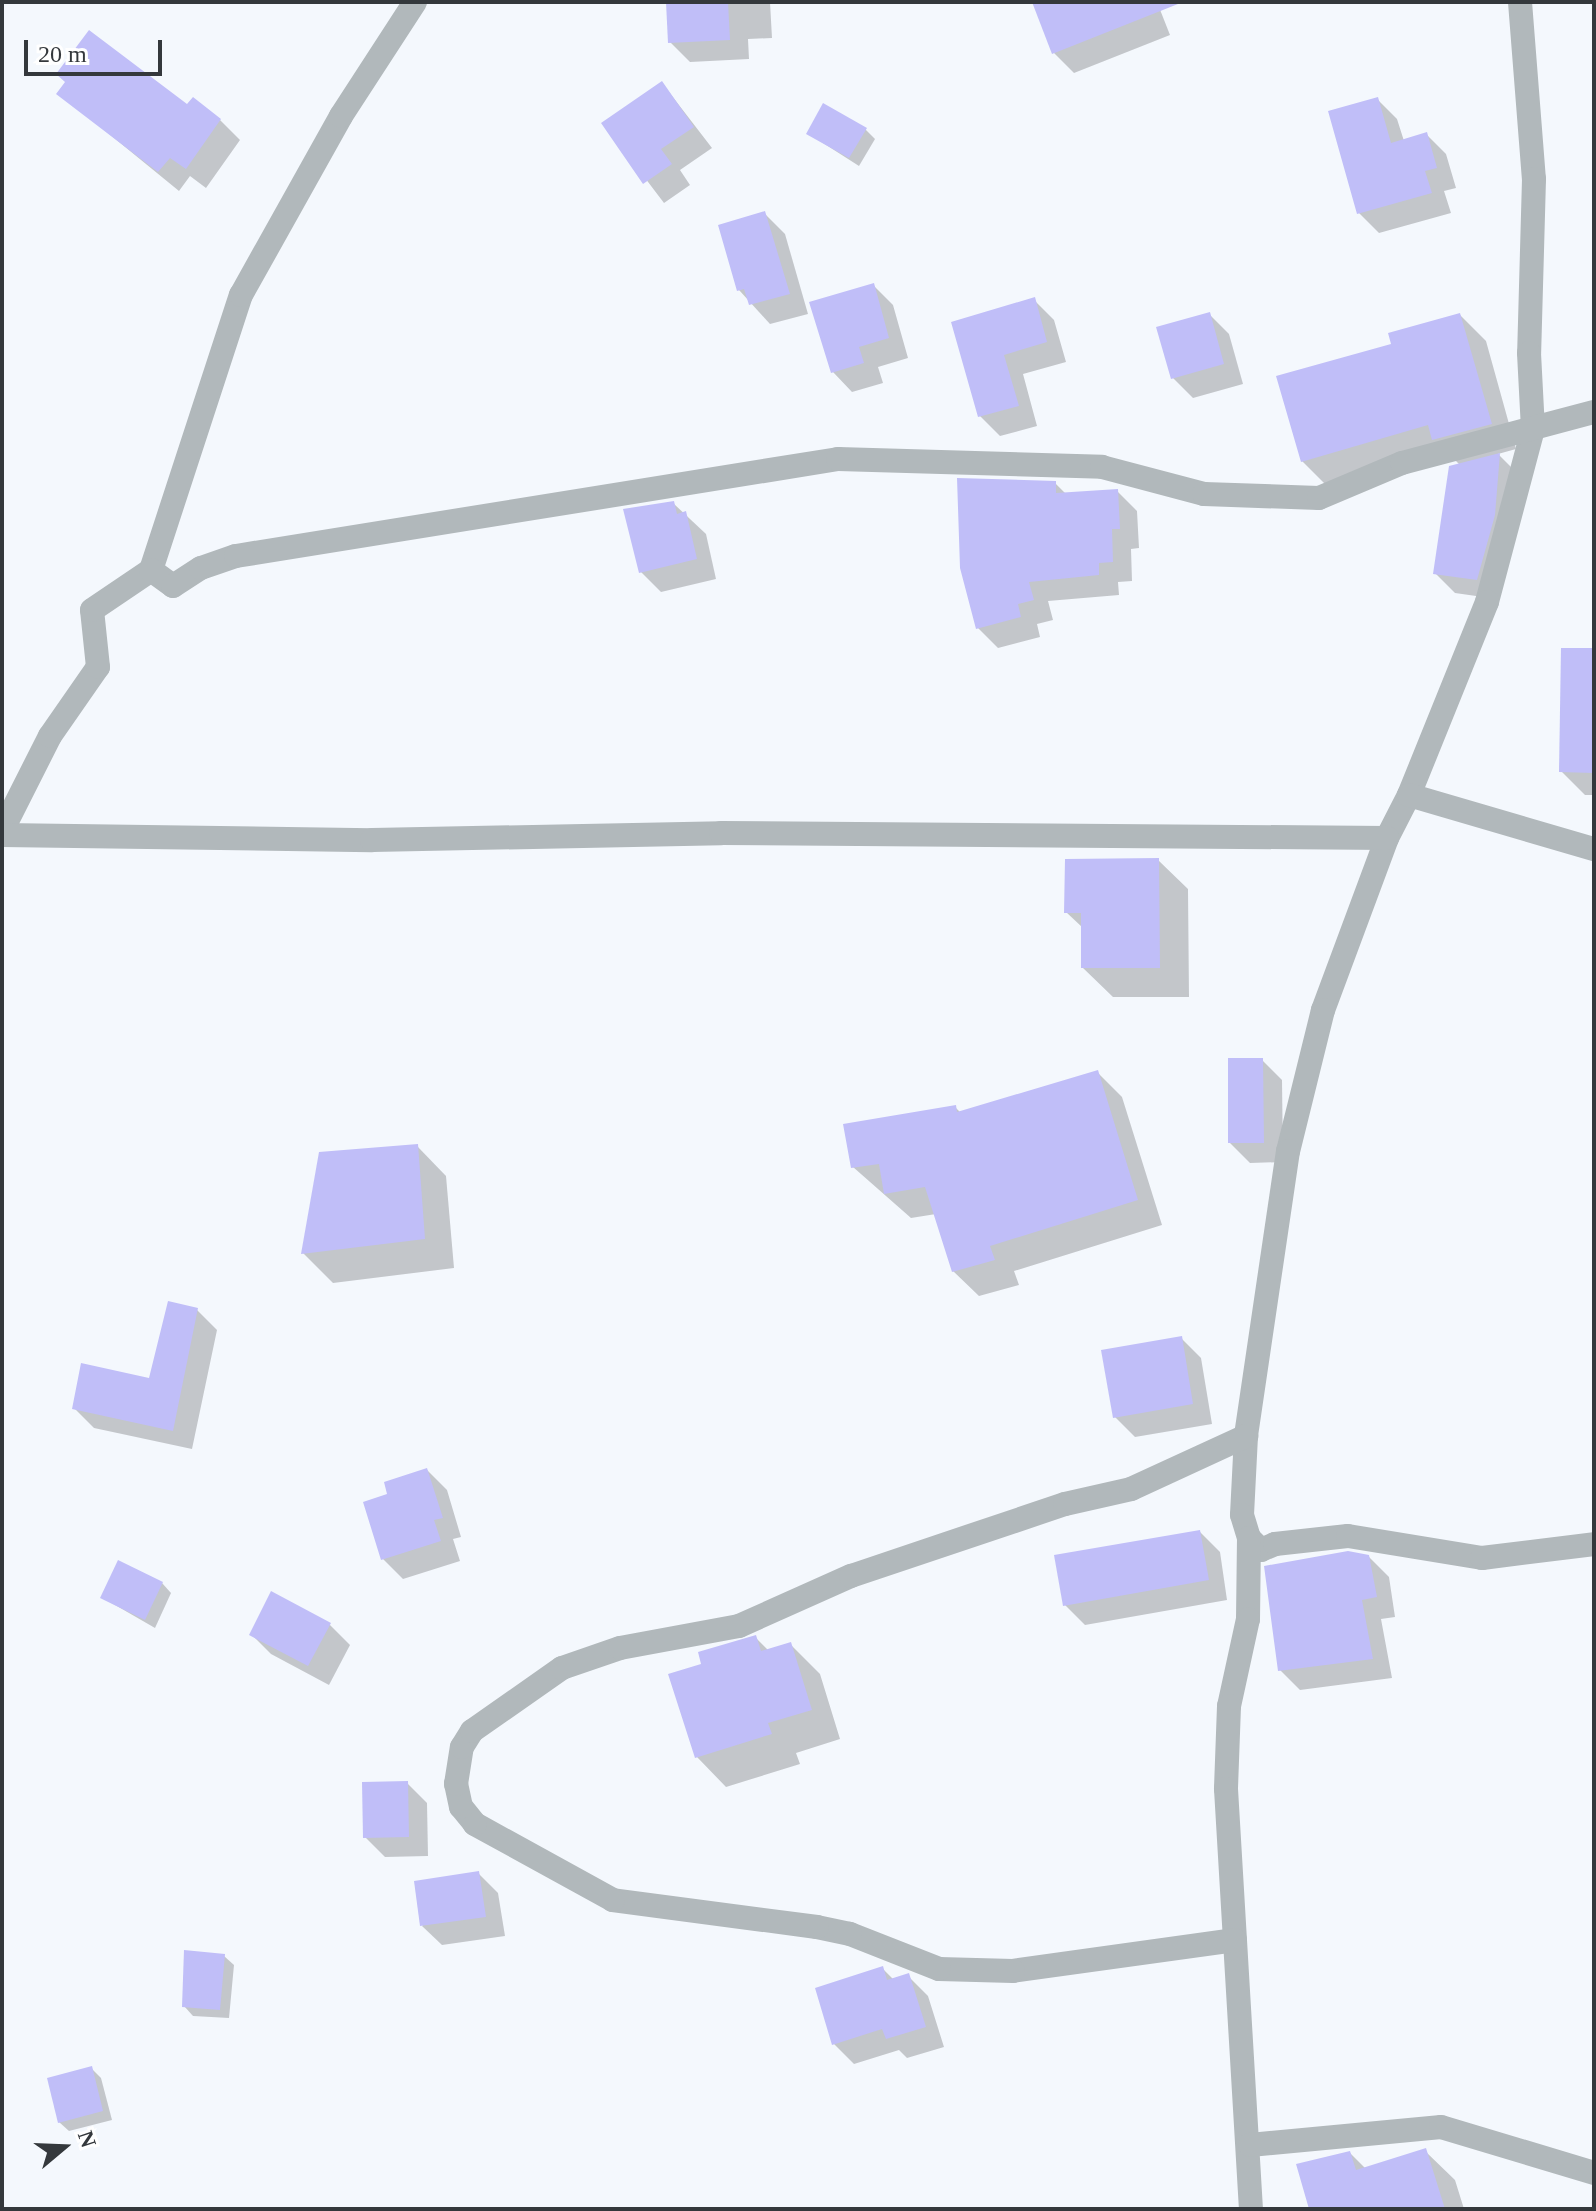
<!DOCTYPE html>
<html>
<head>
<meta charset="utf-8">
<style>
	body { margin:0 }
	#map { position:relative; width:1596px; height:2211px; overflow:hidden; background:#f4f8fd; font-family:Georgia,serif }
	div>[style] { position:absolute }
	.shadow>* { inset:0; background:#0003 }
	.building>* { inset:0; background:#c0bef8 }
	.street>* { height:24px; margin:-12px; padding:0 12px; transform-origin:12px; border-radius:12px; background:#b1b8bb }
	span { translate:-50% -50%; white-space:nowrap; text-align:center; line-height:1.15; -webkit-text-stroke:6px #fff; paint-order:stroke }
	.frame { position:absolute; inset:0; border:4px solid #34383c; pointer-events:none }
	.north { position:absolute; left:24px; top:2107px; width:80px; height:80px; -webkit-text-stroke:6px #fff; paint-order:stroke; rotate:71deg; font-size:22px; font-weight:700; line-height:32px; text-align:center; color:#34383c }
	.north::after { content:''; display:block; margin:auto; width:28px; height:36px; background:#34383c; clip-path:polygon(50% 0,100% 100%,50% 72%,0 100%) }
	.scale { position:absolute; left:24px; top:40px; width:138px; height:36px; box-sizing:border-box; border:4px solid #34383c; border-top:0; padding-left:10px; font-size:24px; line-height:28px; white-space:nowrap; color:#34383c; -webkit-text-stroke:6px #fff; paint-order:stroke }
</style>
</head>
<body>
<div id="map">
	<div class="shadow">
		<i style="clip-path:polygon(668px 2px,770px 2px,772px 38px,748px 39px,749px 59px,690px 62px,670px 42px)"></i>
		<i style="clip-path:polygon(1034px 2px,1157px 2px,1170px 35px,1074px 73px,1054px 53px)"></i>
		<i style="clip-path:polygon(662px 83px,712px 148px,680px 170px,690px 185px,664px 203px,604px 124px)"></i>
		<i style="clip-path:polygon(59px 93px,188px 107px,220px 120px,240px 140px,206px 188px,190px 176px,179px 191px)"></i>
		<i style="clip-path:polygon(1377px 99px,1397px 119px,1404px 141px,1426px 134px,1446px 154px,1456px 188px,1444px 191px,1451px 213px,1379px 233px,1359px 213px)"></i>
		<i style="clip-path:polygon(865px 129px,875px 139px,859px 166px,809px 134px)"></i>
		<i style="clip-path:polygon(765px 214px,785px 234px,808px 314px,770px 324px,739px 290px)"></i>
		<i style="clip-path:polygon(873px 285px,893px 305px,908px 358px,878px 367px,883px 383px,852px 392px,833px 372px)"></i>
		<i style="clip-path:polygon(1034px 300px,1054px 320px,1066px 362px,1023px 374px,1037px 426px,1000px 436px,980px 416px,954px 323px)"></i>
		<i style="clip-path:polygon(1209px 314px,1229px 334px,1243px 384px,1193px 398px,1173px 378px)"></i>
		<i style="clip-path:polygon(1460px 315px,1486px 341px,1516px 449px,1498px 454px,1519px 475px,1497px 599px,1455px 593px,1435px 573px,1460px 465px,1447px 452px,1328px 487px,1302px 461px,1393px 346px)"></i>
		<i style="clip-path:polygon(1055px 483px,1066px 494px,1117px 491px,1137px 511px,1139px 548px,1131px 549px,1132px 581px,1118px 582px,1119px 595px,1048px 601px,1053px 620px,1037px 624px,1040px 637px,998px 648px,978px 628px)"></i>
		<i style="clip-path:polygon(673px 503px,706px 534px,716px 579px,661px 592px,641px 572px)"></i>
		<i style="clip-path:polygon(1594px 684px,1594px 795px,1585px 795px,1561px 771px)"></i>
		<i style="clip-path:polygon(1158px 860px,1188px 889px,1189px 997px,1113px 997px,1083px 968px,1083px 928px,1066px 912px)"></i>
		<i style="clip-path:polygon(1262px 1060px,1282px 1080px,1283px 1162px,1250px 1163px,1230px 1143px)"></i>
		<i style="clip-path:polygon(1097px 1072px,1122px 1097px,1162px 1225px,1014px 1271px,1019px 1285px,979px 1296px,953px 1271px,936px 1214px,911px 1218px,853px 1167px,955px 1107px,961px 1113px)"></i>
		<i style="clip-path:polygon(417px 1146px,446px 1176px,454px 1268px,333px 1283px,303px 1253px)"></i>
		<i style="clip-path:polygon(197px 1310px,217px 1330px,192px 1449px,94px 1428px,74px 1408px,150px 1380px)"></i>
		<i style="clip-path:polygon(1181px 1338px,1201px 1358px,1212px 1424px,1135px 1437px,1115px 1417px)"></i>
		<i style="clip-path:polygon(427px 1470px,447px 1490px,461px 1537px,453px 1539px,460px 1561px,403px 1579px,383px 1559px,390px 1495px)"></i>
		<i style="clip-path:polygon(1200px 1532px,1220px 1552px,1227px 1600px,1085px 1625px,1065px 1605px)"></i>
		<i style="clip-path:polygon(1369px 1557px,1389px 1577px,1395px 1617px,1381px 1619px,1392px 1678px,1300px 1690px,1280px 1670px)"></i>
		<i style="clip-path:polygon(162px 1583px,171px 1593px,155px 1628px,103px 1598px)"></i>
		<i style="clip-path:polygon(272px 1594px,330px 1625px,350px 1645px,329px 1685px,271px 1654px,251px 1634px)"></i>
		<i style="clip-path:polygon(755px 1637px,769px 1651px,790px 1644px,820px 1674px,840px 1739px,796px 1753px,800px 1764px,726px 1787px,697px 1757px,703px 1665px)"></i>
		<i style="clip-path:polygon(407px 1783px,427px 1803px,428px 1856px,385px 1857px,365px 1837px)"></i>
		<i style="clip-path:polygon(478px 1873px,498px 1893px,505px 1936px,442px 1945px,422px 1926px)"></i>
		<i style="clip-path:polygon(224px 1956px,234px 1965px,229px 2018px,193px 2016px,184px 2006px)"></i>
		<i style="clip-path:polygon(882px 1968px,894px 1980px,908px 1976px,928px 1996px,944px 2047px,907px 2058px,899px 2050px,854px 2064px,834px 2044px)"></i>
		<i style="clip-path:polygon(91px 2068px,101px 2078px,112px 2120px,69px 2131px,59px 2122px)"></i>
		<i style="clip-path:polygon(1425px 2151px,1455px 2180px,1464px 2209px,1311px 2209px,1350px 2153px,1366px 2169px)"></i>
	</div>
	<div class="building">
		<i style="clip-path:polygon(666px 2px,728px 2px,730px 40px,668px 43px)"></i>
		<i style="clip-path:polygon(1032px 2px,1178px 2px,1178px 4px,1052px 54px)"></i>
		<i style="clip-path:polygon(89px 30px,187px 104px,193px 97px,221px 119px,186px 169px,170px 158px,158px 172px,56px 94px,65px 82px,56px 74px)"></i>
		<i style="clip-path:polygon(662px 81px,694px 127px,661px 149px,672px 164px,643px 184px,601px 123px)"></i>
		<i style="clip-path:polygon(1378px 97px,1391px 143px,1427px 132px,1437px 168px,1425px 171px,1432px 193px,1357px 214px,1328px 111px)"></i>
		<i style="clip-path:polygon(823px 103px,867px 128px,849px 158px,806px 134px)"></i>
		<i style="clip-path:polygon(765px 211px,790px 294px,749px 305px,744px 289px,737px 291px,718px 225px)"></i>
		<i style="clip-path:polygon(874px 283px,889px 338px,859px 347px,864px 363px,831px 373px,809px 302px)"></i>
		<i style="clip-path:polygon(1035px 297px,1047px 342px,1004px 355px,1019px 406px,978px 417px,951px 322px)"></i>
		<i style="clip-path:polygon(1210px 312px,1224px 364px,1171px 379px,1156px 327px)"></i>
		<i style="clip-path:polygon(1460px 313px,1492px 424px,1432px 440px,1428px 425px,1301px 462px,1276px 376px,1391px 344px,1388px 333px)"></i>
		<i style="clip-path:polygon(1500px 453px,1495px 515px,1477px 580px,1433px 574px,1449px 466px)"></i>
		<i style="clip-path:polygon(957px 478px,1056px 481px,1056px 493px,1118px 489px,1120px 529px,1112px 529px,1113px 562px,1099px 563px,1099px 575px,1029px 582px,1034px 600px,1018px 604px,1021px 617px,976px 629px,960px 568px)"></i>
		<i style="clip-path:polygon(674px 501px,677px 514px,686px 511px,697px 559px,639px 573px,623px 509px)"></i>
		<i style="clip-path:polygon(1561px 648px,1594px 648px,1594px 773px,1559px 772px)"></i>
		<i style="clip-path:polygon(1159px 858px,1160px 968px,1081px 968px,1081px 913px,1064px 913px,1065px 859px)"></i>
		<i style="clip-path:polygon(1228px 1058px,1263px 1058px,1264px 1143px,1228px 1143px)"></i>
		<i style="clip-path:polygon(1098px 1070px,1138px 1200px,990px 1246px,995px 1260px,952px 1272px,925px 1187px,884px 1194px,879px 1164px,851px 1168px,843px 1124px,956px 1105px,957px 1112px)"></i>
		<i style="clip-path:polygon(418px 1144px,425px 1239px,301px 1254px,319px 1152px)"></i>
		<i style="clip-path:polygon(168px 1301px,198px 1308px,173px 1431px,72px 1409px,81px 1363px,149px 1378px)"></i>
		<i style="clip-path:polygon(1182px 1336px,1193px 1404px,1113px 1418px,1101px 1350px)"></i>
		<i style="clip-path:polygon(427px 1468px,443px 1518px,434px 1520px,441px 1541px,381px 1560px,363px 1502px,387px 1494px,384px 1482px)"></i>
		<i style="clip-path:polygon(1200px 1530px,1209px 1580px,1063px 1606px,1054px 1555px)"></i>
		<i style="clip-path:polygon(1348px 1551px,1369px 1555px,1377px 1597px,1362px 1600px,1373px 1659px,1278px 1671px,1264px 1566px)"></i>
		<i style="clip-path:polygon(118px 1560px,163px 1582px,145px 1620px,100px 1598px)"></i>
		<i style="clip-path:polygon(271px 1591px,331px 1623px,308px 1666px,249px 1635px)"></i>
		<i style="clip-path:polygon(756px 1635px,761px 1651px,791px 1642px,812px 1710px,768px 1723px,772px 1734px,695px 1758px,668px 1674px,701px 1664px,698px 1652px)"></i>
		<i style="clip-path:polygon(408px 1781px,409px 1837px,363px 1838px,362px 1782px)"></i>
		<i style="clip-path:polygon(479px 1871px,486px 1917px,420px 1926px,414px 1881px)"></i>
		<i style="clip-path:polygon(184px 1950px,225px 1954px,220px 2010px,182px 2007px)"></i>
		<i style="clip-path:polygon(883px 1966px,887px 1980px,909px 1973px,926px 2027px,886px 2039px,882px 2029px,832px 2045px,815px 1988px)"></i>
		<i style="clip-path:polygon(92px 2066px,103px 2111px,58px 2123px,47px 2078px)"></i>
		<i style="clip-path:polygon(1426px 2148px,1445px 2209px,1309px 2209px,1296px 2164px,1350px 2151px,1356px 2170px)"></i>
	</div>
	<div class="street">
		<i style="left:1520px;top:2px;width:178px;rotate:85.5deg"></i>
		<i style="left:1534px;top:179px;width:174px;rotate:91.6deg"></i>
		<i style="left:1529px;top:353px;width:76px;rotate:87deg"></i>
		<i style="left:1533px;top:429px;width:179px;rotate:104.9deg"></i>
		<i style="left:1487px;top:602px;width:208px;rotate:112deg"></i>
		<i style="left:1409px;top:795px;width:48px;rotate:117.1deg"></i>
		<i style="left:1387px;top:838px;width:184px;rotate:110.4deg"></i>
		<i style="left:1323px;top:1010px;width:145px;rotate:103.9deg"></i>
		<i style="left:1288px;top:1151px;width:288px;rotate:98.4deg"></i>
		<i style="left:1246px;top:1436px;width:79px;rotate:92.9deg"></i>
		<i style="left:1242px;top:1515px;width:24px;rotate:73deg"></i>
		<i style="left:1249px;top:1538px;width:17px;rotate:45deg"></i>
		<i style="left:1261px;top:1550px;width:15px;rotate:-23deg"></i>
		<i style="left:1275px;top:1544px;width:73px;rotate:-6.3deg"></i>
		<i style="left:1348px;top:1536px;width:136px;rotate:9.3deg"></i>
		<i style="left:1482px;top:1558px;width:113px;rotate:-7.1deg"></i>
		<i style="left:151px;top:570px;width:289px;rotate:-71.9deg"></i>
		<i style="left:241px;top:295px;width:205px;rotate:-60.8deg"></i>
		<i style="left:341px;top:116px;width:136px;rotate:-57deg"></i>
		<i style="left:1409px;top:795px;width:193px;rotate:16.3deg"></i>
		<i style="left:2px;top:831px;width:106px;rotate:-63.2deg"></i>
		<i style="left:50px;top:736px;width:84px;rotate:-55.2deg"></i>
		<i style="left:98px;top:667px;width:57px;rotate:-96deg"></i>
		<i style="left:92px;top:610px;width:71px;rotate:-34.1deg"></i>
		<i style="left:151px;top:570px;width:27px;rotate:36deg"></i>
		<i style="left:173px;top:586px;width:33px;rotate:-33deg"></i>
		<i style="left:201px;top:568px;width:37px;rotate:-19deg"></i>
		<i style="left:236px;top:556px;width:610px;rotate:-9.15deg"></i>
		<i style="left:838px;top:459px;width:264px;rotate:1.7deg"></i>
		<i style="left:1102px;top:467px;width:106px;rotate:14.8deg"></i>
		<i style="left:1204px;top:494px;width:115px;rotate:2deg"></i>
		<i style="left:1319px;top:498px;width:90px;rotate:-22.9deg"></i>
		<i style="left:1402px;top:463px;width:199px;rotate:-14.9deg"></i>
		<i style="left:2px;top:835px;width:370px;rotate:0.8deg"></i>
		<i style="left:372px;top:840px;width:349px;rotate:-1.1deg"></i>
		<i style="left:721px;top:833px;width:666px;rotate:0.43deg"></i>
		<i style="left:1249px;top:1538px;width:81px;rotate:90.7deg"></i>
		<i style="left:1248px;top:1619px;width:89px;rotate:102.3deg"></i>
		<i style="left:1229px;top:1706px;width:83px;rotate:92.1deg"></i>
		<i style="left:1226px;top:1789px;width:421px;rotate:86.6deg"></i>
		<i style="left:1235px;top:1940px;width:224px;rotate:172.1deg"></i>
		<i style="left:1013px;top:1971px;width:74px;rotate:-178.5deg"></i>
		<i style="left:939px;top:1969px;width:96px;rotate:-158.5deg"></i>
		<i style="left:850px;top:1934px;width:34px;rotate:-168deg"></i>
		<i style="left:817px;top:1927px;width:206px;rotate:-172.5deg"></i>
		<i style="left:613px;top:1900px;width:158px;rotate:-151.2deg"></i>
		<i style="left:475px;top:1824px;width:22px;rotate:-129deg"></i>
		<i style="left:461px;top:1807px;width:24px;rotate:-102deg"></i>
		<i style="left:456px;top:1784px;width:37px;rotate:-81deg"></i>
		<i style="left:462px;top:1747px;width:19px;rotate:-58deg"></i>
		<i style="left:472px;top:1731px;width:110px;rotate:-35deg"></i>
		<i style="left:562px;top:1668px;width:61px;rotate:-19deg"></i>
		<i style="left:620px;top:1648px;width:121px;rotate:-10.5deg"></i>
		<i style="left:739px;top:1626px;width:123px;rotate:-24.1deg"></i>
		<i style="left:851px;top:1576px;width:226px;rotate:-18.6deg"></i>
		<i style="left:1065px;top:1504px;width:68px;rotate:-12.8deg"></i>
		<i style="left:1131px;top:1489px;width:127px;rotate:-24.7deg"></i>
		<i style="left:1250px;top:2145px;width:192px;rotate:-5.4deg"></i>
		<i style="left:1441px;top:2127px;width:160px;rotate:16.7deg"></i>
	</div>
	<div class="frame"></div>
	<div class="north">N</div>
	<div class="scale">20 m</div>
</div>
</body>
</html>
